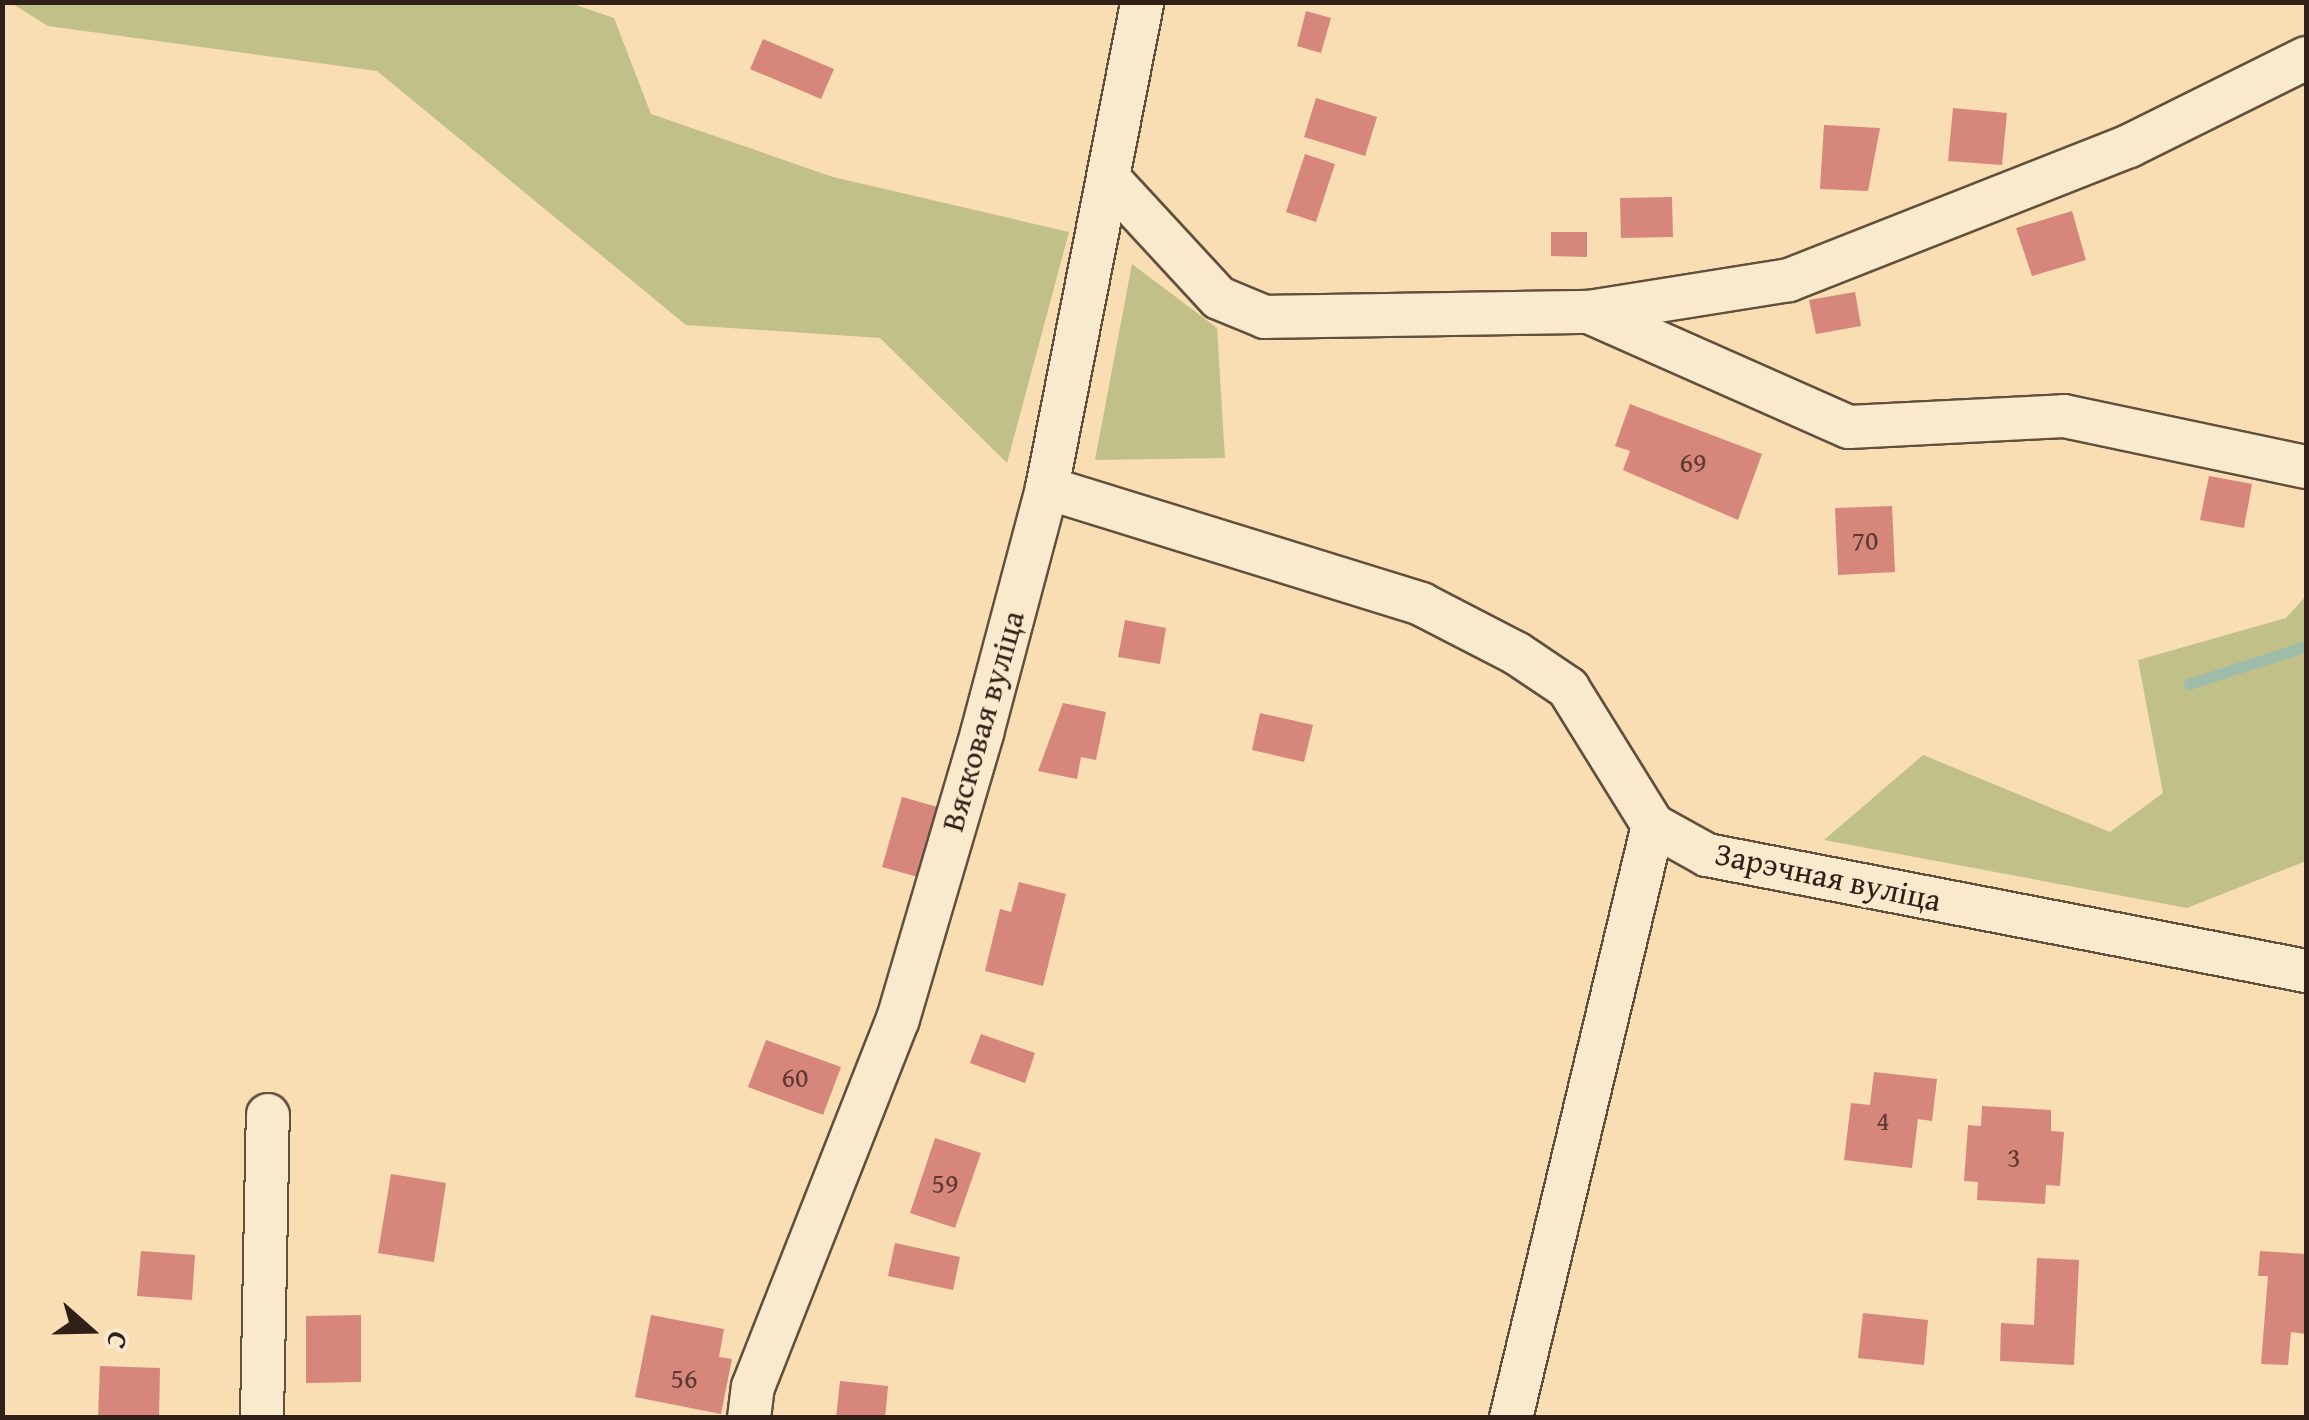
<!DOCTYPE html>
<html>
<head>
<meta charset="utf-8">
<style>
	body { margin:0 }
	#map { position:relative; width:2309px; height:1420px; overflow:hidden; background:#f8deb2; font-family:"Gentium Book Plus",serif }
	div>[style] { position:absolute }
	.green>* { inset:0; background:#c1c089 }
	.stream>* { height:11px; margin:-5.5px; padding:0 5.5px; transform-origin:5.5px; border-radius:5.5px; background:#9dbcaa }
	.building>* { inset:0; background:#d6867b }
	.roads { filter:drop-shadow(2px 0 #62503e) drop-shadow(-2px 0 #62503e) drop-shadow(0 2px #62503e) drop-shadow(0 -2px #62503e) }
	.street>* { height:42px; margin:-21px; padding:0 21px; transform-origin:21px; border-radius:21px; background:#faeacd }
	span { translate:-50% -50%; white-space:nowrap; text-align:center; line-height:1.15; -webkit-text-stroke:8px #faeacd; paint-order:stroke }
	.number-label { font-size:28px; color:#5a3a31 }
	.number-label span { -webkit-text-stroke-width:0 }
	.street-label { font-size:32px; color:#302018 }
	.frame { position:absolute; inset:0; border:5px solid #302018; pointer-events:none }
	.north { position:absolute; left:40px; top:1280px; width:100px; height:100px; -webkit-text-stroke:8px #faeacd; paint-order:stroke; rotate:110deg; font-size:28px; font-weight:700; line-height:40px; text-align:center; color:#302018 }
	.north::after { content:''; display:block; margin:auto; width:35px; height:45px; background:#302018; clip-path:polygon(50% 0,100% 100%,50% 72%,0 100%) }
</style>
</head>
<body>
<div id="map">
	<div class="green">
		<i style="clip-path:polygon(570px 3px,614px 18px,651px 114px,833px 177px,1069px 232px,1007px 463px,880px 338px,686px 325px,377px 71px,48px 26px,11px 3px)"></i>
		<i style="clip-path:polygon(1132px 264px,1217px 328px,1225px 458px,1095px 460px)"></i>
		<i style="clip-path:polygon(2306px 596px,2306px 861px,2187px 908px,1824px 840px,1923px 755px,2110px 832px,2163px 793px,2138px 660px,2286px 618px)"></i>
	</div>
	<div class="stream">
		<i style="left:2189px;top:684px;width:123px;rotate:-18deg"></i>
	</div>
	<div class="building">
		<i style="clip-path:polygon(1306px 11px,1331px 18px,1321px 53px,1297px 46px)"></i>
		<i style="clip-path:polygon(763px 39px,834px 69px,821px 99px,750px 69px)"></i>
		<i style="clip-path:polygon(1316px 98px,1377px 117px,1365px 156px,1304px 137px)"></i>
		<i style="clip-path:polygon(1953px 108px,2007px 113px,2002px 165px,1948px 161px)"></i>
		<i style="clip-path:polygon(1824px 125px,1880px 128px,1868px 191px,1820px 189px)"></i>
		<i style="clip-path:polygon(1305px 154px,1335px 164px,1316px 222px,1286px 212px)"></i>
		<i style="clip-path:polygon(1672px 197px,1673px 237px,1621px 238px,1620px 198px)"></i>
		<i style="clip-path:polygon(2072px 211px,2086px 260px,2032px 276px,2016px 228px)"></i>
		<i style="clip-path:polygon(1551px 232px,1587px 232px,1587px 257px,1551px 256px)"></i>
		<i style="clip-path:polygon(1855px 292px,1861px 326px,1816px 334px,1809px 300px)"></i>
		<i style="clip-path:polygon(1630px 404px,1762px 454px,1738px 520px,1623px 470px,1630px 451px,1615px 446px)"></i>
		<i style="clip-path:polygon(2209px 476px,2252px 484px,2244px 528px,2200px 520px)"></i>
		<i style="clip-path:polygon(1892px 506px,1895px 572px,1838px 575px,1835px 508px)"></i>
		<i style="clip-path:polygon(1125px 620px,1166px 628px,1160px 664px,1118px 657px)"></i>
		<i style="clip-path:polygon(1063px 703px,1106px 712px,1096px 760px,1081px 757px,1077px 779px,1038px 771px)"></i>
		<i style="clip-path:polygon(1260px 713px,1313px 725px,1304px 762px,1252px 750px)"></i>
		<i style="clip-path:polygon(902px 797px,945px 809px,925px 879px,882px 867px)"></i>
		<i style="clip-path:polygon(1019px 882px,1066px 894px,1043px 986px,985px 971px,1000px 909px,1011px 912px)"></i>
		<i style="clip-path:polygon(981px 1034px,1035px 1053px,1025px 1083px,970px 1063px)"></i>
		<i style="clip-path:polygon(766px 1040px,841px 1067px,823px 1115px,748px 1087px)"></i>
		<i style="clip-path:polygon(1874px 1072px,1937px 1079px,1932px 1121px,1918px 1119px,1912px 1168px,1844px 1160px,1851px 1103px,1870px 1105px)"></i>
		<i style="clip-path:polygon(1982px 1106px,2051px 1110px,2051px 1131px,2064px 1132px,2060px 1186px,2046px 1185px,2045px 1204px,1977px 1200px,1978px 1182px,1964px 1181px,1968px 1125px,1981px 1126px)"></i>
		<i style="clip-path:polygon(935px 1138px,981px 1153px,955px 1228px,910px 1213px)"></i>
		<i style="clip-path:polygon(391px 1174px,446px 1183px,434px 1262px,378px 1253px)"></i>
		<i style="clip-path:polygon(895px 1243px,960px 1257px,953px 1290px,888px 1276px)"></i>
		<i style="clip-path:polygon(141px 1251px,195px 1255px,192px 1300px,137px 1296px)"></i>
		<i style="clip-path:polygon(2260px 1251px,2306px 1254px,2306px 1334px,2291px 1332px,2288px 1365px,2261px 1364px,2268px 1276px,2258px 1276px)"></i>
		<i style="clip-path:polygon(2037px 1258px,2079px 1260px,2074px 1365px,2000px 1361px,2001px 1323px,2034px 1325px)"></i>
		<i style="clip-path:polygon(1863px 1313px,1928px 1320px,1924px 1365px,1858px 1358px)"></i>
		<i style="clip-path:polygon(361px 1315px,361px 1382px,306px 1383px,306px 1316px)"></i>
		<i style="clip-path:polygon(651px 1315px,724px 1329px,719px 1357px,732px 1359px,721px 1414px,635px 1397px)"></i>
		<i style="clip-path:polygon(100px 1366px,160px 1368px,159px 1418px,98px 1418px)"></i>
		<i style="clip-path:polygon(840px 1381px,888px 1386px,885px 1418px,836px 1418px)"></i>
	</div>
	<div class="roads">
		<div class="street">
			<i style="left:1109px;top:179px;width:162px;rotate:47.3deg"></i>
			<i style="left:1219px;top:298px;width:50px;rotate:22.4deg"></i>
			<i style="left:1265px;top:317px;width:324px;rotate:-0.9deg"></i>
			<i style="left:1589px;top:312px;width:284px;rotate:23.9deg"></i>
			<i style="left:1849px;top:427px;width:215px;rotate:-2.9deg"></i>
			<i style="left:2064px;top:416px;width:247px;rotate:11.9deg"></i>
			<i style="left:1589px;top:312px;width:203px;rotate:-9.1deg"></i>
			<i style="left:1789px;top:280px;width:365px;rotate:-21.5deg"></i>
			<i style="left:2129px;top:146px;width:198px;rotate:-26.4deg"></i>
			<i style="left:1047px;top:488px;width:392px;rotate:17.2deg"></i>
			<i style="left:1421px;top:604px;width:107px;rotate:27.3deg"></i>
			<i style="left:1516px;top:653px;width:63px;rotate:33.9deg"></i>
			<i style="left:1568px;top:688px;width:161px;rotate:58.2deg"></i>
			<i style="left:1653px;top:825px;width:62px;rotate:29.1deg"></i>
			<i style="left:1707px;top:855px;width:610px;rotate:10.96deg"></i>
			<i style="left:262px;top:1418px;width:303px;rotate:-88.9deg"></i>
			<i style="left:749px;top:1418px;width:31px;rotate:-83deg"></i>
			<i style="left:753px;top:1387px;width:396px;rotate:-68.5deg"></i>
			<i style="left:898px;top:1019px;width:298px;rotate:-73.6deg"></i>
			<i style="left:982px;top:733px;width:253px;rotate:-75.1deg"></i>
			<i style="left:1047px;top:488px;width:495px;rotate:-78.9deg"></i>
			<i style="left:1511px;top:1418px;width:610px;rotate:-76.53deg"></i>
		</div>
	</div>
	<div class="number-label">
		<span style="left:1693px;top:462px">69</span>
		<span style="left:1865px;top:540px">70</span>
		<span style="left:795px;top:1077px">60</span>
		<span style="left:1883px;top:1120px">4</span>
		<span style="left:2014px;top:1157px">3</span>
		<span style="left:945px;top:1183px">59</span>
		<span style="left:684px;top:1378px">56</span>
	</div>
	<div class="street-label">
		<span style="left:983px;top:721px;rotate:-74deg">Вясковая вуліца</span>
		<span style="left:1828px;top:877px;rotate:12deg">Зарэчная вуліца</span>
	</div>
	<div class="frame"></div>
	<div class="north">С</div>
</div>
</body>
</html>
